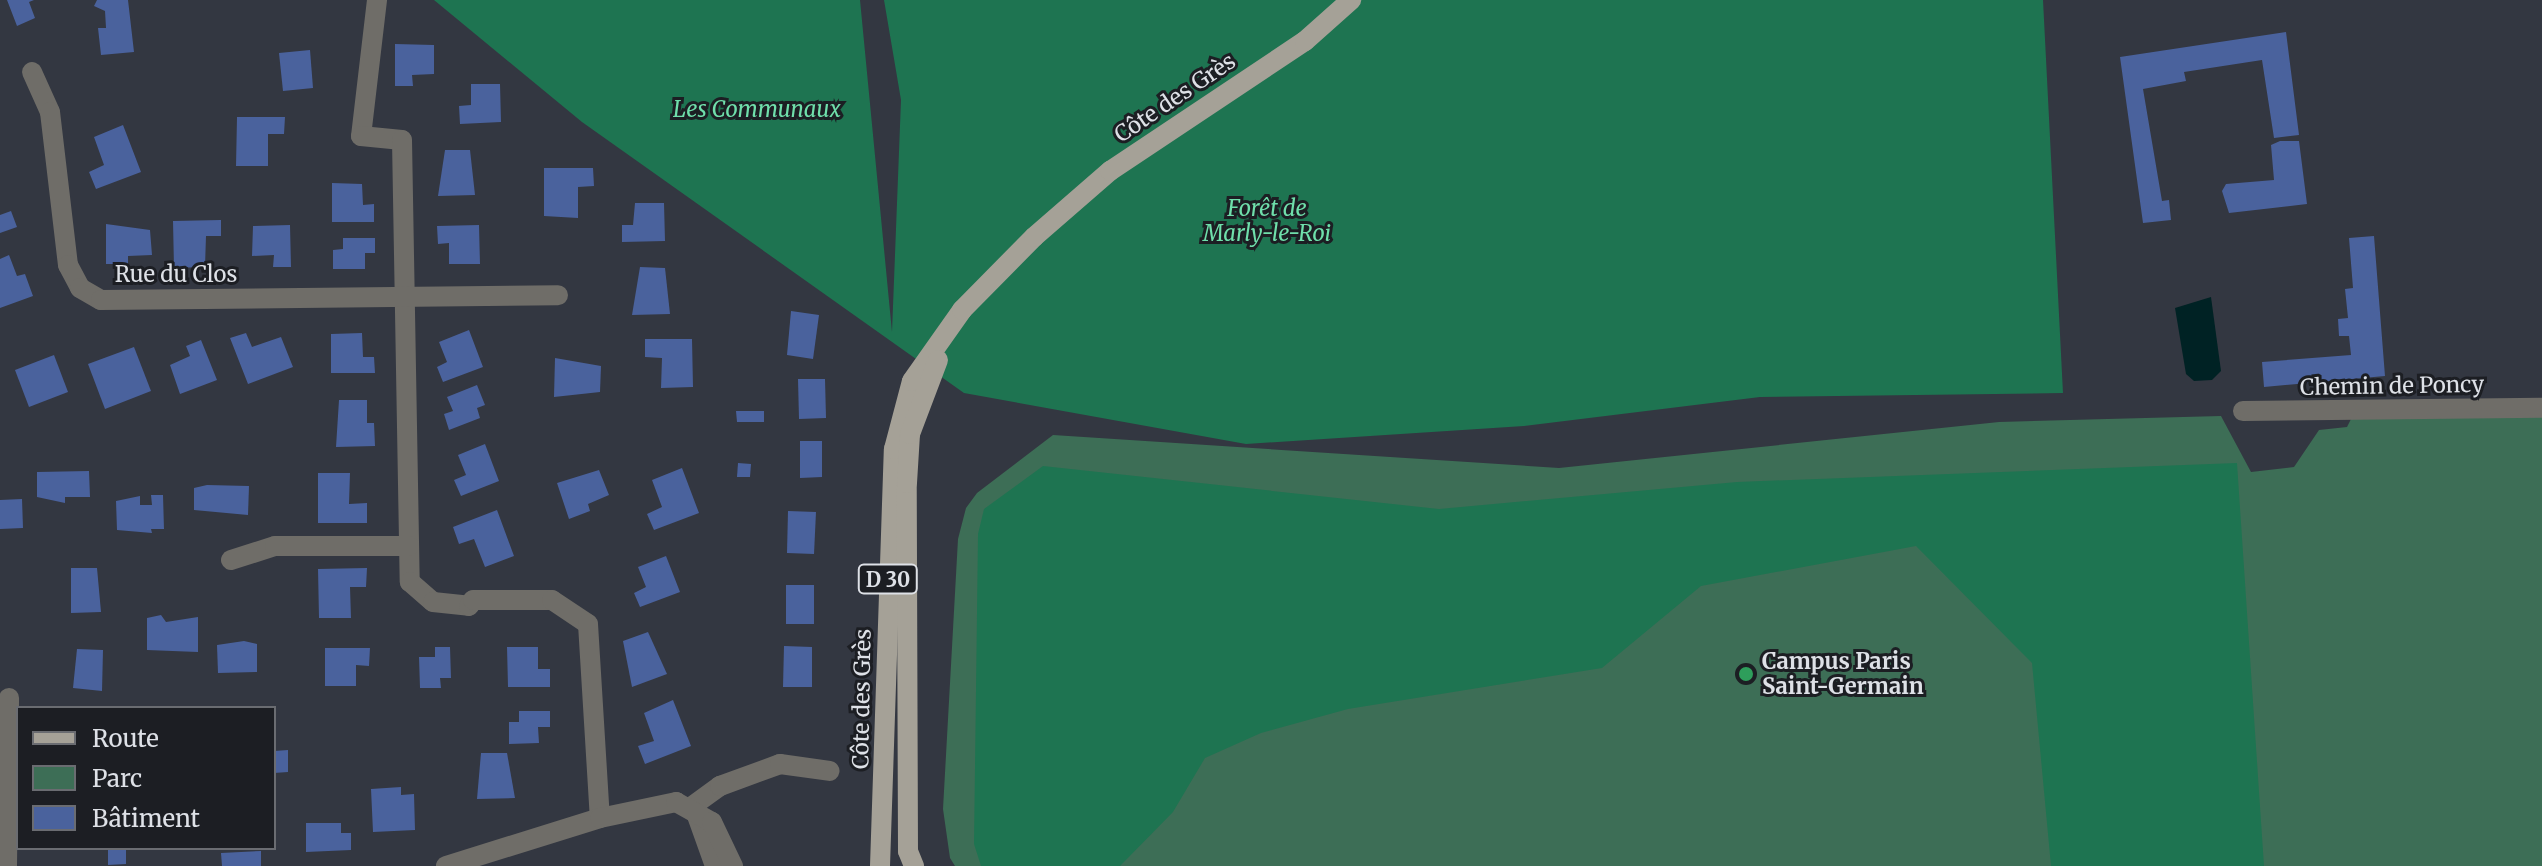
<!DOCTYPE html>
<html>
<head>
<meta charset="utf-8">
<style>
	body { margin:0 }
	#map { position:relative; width:2542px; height:866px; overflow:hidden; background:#333741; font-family:Merriweather,serif }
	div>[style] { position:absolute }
	.green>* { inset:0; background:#3d6e56 }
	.forest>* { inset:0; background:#1e7451 }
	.water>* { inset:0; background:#002224 }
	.building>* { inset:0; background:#4a629d }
	.minor>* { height:20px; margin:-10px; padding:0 10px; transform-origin:10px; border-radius:10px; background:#6f6d68 }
	.tertiary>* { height:20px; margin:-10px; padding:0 10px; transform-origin:10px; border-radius:10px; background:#6f6d68 }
	.primary>* { height:20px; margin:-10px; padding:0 10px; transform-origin:10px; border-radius:10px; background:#a5a197 }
	.dots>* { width:22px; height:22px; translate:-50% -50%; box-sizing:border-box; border:4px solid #1c1e23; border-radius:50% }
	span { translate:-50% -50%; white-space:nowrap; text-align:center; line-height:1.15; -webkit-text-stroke:6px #1c1e23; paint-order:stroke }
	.shield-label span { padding:2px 6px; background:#1c1e23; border:2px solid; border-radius:6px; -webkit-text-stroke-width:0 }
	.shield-label { font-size:20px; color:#dee1e7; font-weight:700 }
	.street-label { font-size:22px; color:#dee1e7 }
	.park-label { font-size:22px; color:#6fdfab; font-style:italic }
	.poi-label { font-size:22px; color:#dee1e7; font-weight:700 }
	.left { translate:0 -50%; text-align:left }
	.legend { position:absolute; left:16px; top:706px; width:260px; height:144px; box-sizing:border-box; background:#1c1e23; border:2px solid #6a6c71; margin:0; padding:10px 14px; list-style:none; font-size:24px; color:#dee1e7 }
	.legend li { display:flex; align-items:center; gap:16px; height:40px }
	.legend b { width:40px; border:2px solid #6a6c71 }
</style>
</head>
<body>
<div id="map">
	<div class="green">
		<i style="clip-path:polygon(2221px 416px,2251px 472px,2294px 467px,2319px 430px,2347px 427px,2351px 419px,2542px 416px,2542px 866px,955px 866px,950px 858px,943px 809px,958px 539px,966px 508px,977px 493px,1053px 435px,1559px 468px,1999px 422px)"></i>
	</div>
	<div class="forest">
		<i style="clip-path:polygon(434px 0,860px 0,892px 332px,901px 100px,884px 0,2043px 0,2063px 393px,1760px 397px,1524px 426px,1246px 444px,964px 393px,582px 122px)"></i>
		<i style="clip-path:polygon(2237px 463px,2264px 866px,2051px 866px,2032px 663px,1916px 546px,1701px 586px,1602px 668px,1348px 709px,1261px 733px,1205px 758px,1173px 812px,1120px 866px,981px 866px,974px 844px,978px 534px,984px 509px,1043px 466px,1439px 509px,1737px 482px)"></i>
	</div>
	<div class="water">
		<i style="clip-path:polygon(2211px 297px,2221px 371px,2212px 380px,2194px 381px,2186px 374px,2175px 308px)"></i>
	</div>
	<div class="building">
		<i style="clip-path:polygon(7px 0,34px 0,29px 2px,35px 18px,17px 26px)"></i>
		<i style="clip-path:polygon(97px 0,128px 0,134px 52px,101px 55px,98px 28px,106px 28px,105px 11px,94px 6px)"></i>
		<i style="clip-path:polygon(2286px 32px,2299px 135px,2274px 138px,2262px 60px,2184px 72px,2186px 81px,2143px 89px,2162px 201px,2169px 200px,2171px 220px,2143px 223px,2120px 57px)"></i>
		<i style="clip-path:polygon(395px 44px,434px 45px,434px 74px,412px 75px,413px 86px,395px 86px)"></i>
		<i style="clip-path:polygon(310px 50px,313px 88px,283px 91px,279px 53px)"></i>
		<i style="clip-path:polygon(471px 84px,500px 84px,501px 122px,460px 124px,459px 106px,471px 105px)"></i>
		<i style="clip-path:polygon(237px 117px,285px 117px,284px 134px,268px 134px,268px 166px,236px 166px)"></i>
		<i style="clip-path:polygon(123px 125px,141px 172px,96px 189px,89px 172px,104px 165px,94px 137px)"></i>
		<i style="clip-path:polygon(2280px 141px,2299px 141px,2307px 204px,2229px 213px,2222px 191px,2226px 184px,2274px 180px,2271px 145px)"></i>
		<i style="clip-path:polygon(445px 150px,470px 150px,475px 195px,438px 196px)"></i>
		<i style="clip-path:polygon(544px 168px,593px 168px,594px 186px,578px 187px,578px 218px,544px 216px)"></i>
		<i style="clip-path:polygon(332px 183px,362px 184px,363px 205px,374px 204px,374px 222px,332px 222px)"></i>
		<i style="clip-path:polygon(635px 203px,664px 203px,665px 241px,622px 242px,622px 225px,633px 225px)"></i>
		<i style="clip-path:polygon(11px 211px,17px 227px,0 233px,0 215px)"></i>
		<i style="clip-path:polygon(221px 220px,221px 236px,206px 236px,205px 267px,174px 268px,173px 221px)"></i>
		<i style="clip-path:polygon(106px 224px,150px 230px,152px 255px,128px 256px,128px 264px,106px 264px)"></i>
		<i style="clip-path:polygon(290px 225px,291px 267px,273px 267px,274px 255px,252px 256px,253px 226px)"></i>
		<i style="clip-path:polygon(479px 225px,480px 264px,449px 264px,449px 243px,438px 244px,437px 226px)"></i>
		<i style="clip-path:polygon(2374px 236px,2385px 376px,2264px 387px,2262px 362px,2351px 355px,2349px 336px,2339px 336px,2338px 319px,2348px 318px,2345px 289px,2353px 288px,2349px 238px)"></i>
		<i style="clip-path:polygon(343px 238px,375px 238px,375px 253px,365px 253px,365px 269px,333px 269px,333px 250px,343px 249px)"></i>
		<i style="clip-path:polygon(9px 255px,17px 276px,25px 274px,33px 296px,0 308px,0 259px)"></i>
		<i style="clip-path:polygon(640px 267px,665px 268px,670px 314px,632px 315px)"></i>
		<i style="clip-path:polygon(791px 311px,819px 315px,813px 359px,787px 355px)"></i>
		<i style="clip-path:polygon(469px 330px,483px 367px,443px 382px,437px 367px,447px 362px,439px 342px)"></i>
		<i style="clip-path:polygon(246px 333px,252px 347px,281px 337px,293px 367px,248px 384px,230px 338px)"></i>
		<i style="clip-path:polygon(362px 333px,363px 357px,374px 357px,375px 373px,331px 373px,331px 334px)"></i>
		<i style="clip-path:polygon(645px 339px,692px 339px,693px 387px,661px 388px,662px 358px,645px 357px)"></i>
		<i style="clip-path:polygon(201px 340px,217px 380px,180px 394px,170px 365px,190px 356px,186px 346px)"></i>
		<i style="clip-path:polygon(134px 347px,151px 391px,105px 409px,88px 364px)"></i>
		<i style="clip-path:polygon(54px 355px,68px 392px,29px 407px,15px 370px)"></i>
		<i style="clip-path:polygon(555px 358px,601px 366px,600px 392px,554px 397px)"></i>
		<i style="clip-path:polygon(798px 379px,825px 379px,826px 418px,799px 419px)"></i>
		<i style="clip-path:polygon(477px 385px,485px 405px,477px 408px,480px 418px,449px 430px,444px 414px,453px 411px,447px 397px)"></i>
		<i style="clip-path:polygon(339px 400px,367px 400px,367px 423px,374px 423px,375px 446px,336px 447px)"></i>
		<i style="clip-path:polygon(736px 411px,764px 411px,764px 422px,737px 422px)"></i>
		<i style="clip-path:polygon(800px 441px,822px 441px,822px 477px,800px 478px)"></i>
		<i style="clip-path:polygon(485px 444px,499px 481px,461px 496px,454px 480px,466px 475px,458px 455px)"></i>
		<i style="clip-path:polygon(738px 463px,751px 464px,750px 477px,737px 477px)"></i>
		<i style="clip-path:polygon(682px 468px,699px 513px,654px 530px,647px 514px,662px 507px,652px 480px)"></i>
		<i style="clip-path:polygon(599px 470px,609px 495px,588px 504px,590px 511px,569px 519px,557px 483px)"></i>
		<i style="clip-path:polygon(89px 471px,90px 497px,65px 497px,65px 503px,37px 497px,37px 472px)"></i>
		<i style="clip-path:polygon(318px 473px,350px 473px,349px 504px,367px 503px,367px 523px,318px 523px)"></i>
		<i style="clip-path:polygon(207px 485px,249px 486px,248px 515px,194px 510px,194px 488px)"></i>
		<i style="clip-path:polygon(151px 495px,163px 495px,164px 529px,151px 529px,152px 533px,117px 530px,116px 501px,140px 496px,140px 505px,152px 505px)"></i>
		<i style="clip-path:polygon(22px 499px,23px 528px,0 529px,0 500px)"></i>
		<i style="clip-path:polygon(497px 510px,514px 556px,485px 567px,474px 539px,459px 544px,453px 527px)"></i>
		<i style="clip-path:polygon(788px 511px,816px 512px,814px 554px,787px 553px)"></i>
		<i style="clip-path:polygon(666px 556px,680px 592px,640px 607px,634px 593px,646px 587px,638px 567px)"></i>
		<i style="clip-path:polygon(71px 568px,97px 568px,101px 612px,71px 613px)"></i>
		<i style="clip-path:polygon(367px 568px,366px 587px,350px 587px,351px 618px,319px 618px,318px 569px)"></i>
		<i style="clip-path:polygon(786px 585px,814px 585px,814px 624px,786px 624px)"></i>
		<i style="clip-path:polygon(161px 615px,166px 622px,198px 617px,198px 652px,147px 650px,147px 618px)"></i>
		<i style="clip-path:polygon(648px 632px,667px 674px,632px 687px,623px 641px)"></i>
		<i style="clip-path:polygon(244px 641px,257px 644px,257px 672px,218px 673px,217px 645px)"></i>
		<i style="clip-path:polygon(784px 646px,812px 647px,812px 687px,783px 687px)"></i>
		<i style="clip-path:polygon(435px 647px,450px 647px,451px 678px,440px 678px,441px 688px,420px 688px,419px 657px,435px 657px)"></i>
		<i style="clip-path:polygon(507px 647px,538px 647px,538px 669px,550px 669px,550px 687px,508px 687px)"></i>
		<i style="clip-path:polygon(325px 648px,370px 648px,369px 666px,356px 665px,356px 686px,325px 686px)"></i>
		<i style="clip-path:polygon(77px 649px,103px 650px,102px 691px,73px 688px)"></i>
		<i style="clip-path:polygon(673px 700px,691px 746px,645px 764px,638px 746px,654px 741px,644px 713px)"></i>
		<i style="clip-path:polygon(519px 711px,550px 711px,550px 727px,538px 727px,539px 743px,509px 744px,509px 722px,519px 722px)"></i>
		<i style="clip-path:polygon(288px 750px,288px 772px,274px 773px,274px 751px)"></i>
		<i style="clip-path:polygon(481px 753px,507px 753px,515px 798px,477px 799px)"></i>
		<i style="clip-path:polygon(401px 787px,401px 795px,414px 794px,415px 830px,373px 832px,371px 789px)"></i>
		<i style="clip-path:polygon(306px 823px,341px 823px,341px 833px,351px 833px,351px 850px,306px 852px)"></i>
		<i style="clip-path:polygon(108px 848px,126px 848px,126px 864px,108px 865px)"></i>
		<i style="clip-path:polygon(261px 851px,261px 866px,222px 866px,221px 853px)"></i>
	</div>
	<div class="minor">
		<i style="left:377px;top:0;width:137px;rotate:96.7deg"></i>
		<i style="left:361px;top:136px;width:41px;rotate:5.6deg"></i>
		<i style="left:402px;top:140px;width:442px;rotate:89deg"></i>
		<i style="left:410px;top:582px;width:30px;rotate:41deg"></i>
		<i style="left:433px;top:602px;width:36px;rotate:6deg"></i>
		<i style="left:469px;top:606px;width:7px;rotate:-56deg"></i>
		<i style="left:473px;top:600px;width:79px"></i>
		<i style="left:552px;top:600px;width:43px;rotate:33.7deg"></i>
		<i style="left:588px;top:624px;width:194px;rotate:86.5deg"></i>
		<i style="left:32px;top:72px;width:44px;rotate:65.8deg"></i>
		<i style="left:50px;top:112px;width:154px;rotate:83.3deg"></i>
		<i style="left:68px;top:265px;width:26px;rotate:62deg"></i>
		<i style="left:80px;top:288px;width:24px;rotate:30deg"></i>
		<i style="left:101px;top:300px;width:457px;rotate:-0.6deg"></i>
		<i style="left:2243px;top:411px;width:299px;rotate:-0.6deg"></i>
		<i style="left:231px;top:560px;width:46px;rotate:-17.7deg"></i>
		<i style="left:275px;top:546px;width:134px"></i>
		<i style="left:691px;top:807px;width:36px;rotate:-36deg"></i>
		<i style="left:720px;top:786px;width:64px;rotate:-20.1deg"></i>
		<i style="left:780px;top:764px;width:50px;rotate:8deg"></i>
		<i style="left:7px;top:866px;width:168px;rotate:-89.3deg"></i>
	</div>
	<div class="tertiary">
		<i style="left:696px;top:813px;width:56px;rotate:70.3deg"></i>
		<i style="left:446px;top:866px;width:161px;rotate:-17.3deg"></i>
		<i style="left:600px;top:818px;width:78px;rotate:-11.9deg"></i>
		<i style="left:676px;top:802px;width:41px;rotate:29.1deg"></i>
		<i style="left:712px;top:822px;width:49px;rotate:64.5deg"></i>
	</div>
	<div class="primary">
		<i style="left:880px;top:866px;width:417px;rotate:-88.1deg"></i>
		<i style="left:894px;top:449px;width:70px;rotate:-75.2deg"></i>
		<i style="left:912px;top:381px;width:87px;rotate:-54.8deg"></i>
		<i style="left:962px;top:310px;width:103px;rotate:-45.4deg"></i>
		<i style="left:1034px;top:237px;width:101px;rotate:-41deg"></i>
		<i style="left:1110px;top:171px;width:234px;rotate:-33.7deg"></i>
		<i style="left:1305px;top:41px;width:62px;rotate:-41.7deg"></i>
		<i style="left:914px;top:866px;width:16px;rotate:-112deg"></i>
		<i style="left:908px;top:851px;width:368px;rotate:-90.2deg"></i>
		<i style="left:907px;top:483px;width:49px;rotate:-86.5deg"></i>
		<i style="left:910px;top:434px;width:79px;rotate:-69.3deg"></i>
	</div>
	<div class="dots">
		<i style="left:1746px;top:674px;background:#2e9e5b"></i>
	</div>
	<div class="shield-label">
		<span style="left:888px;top:579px">D 30</span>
	</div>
	<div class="street-label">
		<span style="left:1175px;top:98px;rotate:-34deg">Côte des Grès</span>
		<span style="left:176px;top:275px">Rue du Clos</span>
		<span style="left:2392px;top:386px;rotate:-1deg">Chemin de Poncy</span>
		<span style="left:862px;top:699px;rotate:-89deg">Côte des Grès</span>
	</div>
	<div class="park-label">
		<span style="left:757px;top:110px">Les Communaux</span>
		<span style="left:1267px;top:221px">Forêt de<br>Marly-le-Roi</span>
	</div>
	<div class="poi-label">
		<span class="left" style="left:1762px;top:674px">Campus Paris<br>Saint-Germain</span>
	</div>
	<ul class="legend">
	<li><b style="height:10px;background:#a5a197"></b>Route</li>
	<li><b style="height:22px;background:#3d6e56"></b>Parc</li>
	<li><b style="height:22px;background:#4a629d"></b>Bâtiment</li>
	</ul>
</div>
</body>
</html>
